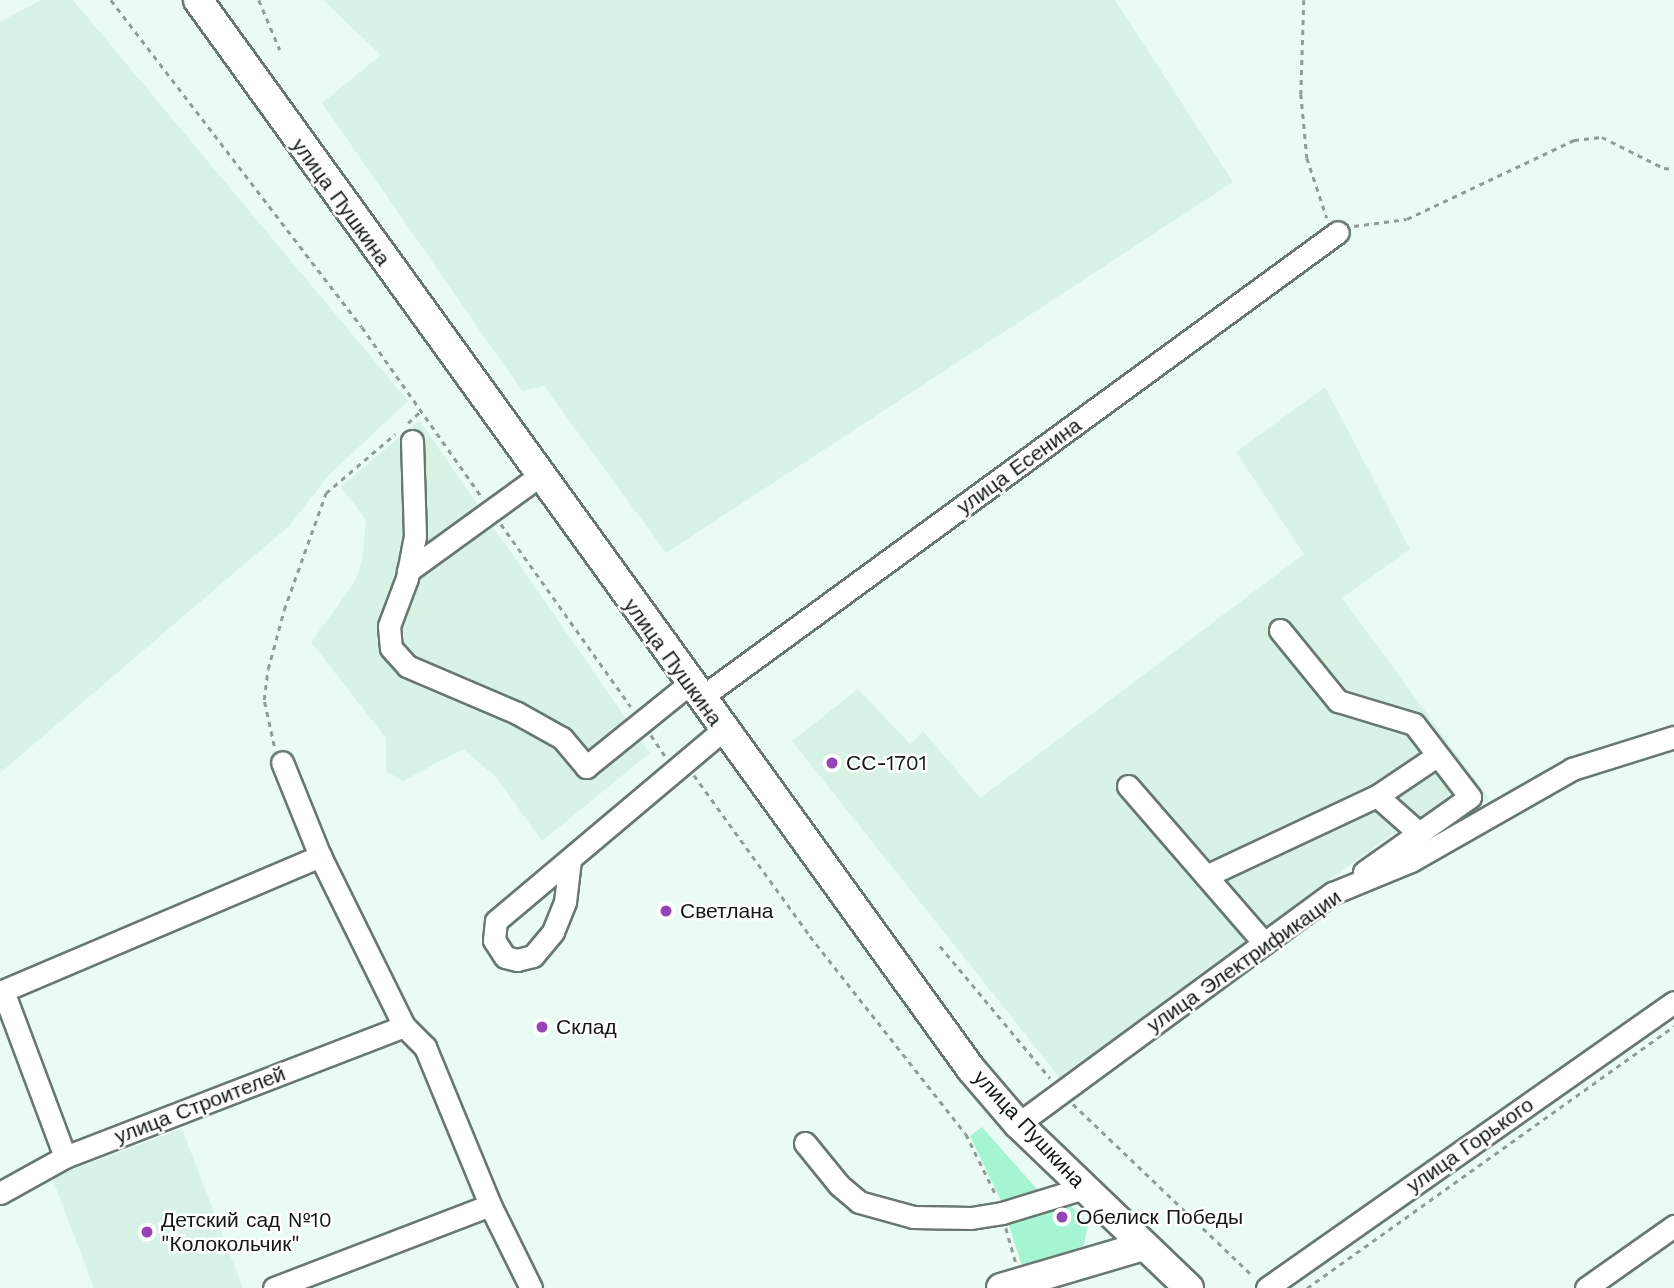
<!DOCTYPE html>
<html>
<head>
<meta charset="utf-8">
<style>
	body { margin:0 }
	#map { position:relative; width:1674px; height:1288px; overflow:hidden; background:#e9fbf2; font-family:"Work Sans",sans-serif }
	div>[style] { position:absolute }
	.built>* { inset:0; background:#d8f3e6 }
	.green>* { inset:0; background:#a6f5d2 }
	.path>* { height:2.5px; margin-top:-1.25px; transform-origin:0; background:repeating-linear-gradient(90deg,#909d97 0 5px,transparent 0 10px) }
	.roads { filter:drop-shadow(2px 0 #687870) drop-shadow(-2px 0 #687870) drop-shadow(0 2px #687870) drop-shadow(0 -2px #687870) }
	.minor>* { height:21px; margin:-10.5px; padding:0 10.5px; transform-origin:10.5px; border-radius:10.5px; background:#fff }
	.major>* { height:28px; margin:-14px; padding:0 14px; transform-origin:14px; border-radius:14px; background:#fff }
	.dots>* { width:19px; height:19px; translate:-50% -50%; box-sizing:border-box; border:4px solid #fff; border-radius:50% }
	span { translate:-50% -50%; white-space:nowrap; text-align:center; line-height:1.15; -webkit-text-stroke:5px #fff; paint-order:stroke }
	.street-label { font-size:21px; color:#111815 }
	.poi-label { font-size:21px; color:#111815 }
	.left { translate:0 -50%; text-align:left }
</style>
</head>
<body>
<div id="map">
	<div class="built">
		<i style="clip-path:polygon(41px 0,73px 0,408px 401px,329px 475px,289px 526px,0 773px,0 22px)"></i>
		<i style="clip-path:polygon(323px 0,1115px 0,1233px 182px,666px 553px,544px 386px,522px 391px,322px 103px,381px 55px)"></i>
		<i style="clip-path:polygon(1325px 387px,1410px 549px,1342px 598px,1489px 798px,1415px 851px,1400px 828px,1060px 1078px,792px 741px,858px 689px,910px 744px,923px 731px,980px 798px,1304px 554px,1236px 452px)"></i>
		<i style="clip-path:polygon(419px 420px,650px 753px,542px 841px,496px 777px,463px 749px,403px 781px,386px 771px,386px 738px,311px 642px,354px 583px,362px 562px,366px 520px,341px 487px)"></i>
		<i style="clip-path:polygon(182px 1129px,243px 1288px,94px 1288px,52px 1177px)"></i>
	</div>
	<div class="green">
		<i style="clip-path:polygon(982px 1127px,1043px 1196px,1004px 1207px,970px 1136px)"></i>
		<i style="clip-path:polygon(1066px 1201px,1088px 1223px,1084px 1245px,1067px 1254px,1022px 1266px,1007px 1219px)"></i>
	</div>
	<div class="path">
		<i style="left:111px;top:0;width:412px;rotate:52.5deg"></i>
		<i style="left:362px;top:327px;width:207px;rotate:54.8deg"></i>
		<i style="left:259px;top:0;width:54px;rotate:67.2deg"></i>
		<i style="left:1304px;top:0;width:94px;rotate:91.8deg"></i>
		<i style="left:1301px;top:94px;width:64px;rotate:84.6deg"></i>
		<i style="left:1307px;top:158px;width:63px;rotate:71.6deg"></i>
		<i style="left:1354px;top:226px;width:53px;rotate:-7.5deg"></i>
		<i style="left:1407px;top:219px;width:185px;rotate:-25.3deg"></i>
		<i style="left:1574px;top:140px;width:28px;rotate:-6deg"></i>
		<i style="left:1602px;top:137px;width:69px;rotate:26.6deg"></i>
		<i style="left:1664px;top:168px;width:10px;rotate:6deg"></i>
		<i style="left:408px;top:423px;width:18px;rotate:-43deg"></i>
		<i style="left:501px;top:524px;width:224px;rotate:54.6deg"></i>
		<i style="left:651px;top:735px;width:25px;rotate:56deg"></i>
		<i style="left:274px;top:746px;width:47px;rotate:-102.3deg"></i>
		<i style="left:264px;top:700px;width:31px;rotate:-83deg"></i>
		<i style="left:268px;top:669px;width:61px;rotate:-74.8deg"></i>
		<i style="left:284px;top:610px;width:124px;rotate:-70.3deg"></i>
		<i style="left:326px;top:493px;width:91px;rotate:-40.5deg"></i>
		<i style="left:694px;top:775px;width:198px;rotate:54.2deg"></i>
		<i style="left:810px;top:936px;width:252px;rotate:51.8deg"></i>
		<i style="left:966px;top:1134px;width:68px;rotate:63.8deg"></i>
		<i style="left:940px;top:946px;width:172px;rotate:50.2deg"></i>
		<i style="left:1073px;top:1104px;width:249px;rotate:43.7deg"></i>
		<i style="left:1006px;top:1228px;width:35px;rotate:74deg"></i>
		<i style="left:1307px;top:1288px;width:451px;rotate:-35.5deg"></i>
	</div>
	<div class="roads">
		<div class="minor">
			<i style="left:412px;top:441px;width:95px;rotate:88.2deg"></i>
			<i style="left:415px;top:536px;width:43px;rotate:100.8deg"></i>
			<i style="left:407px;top:578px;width:51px;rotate:110.6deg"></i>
			<i style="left:389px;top:626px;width:22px;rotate:85deg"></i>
			<i style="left:391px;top:648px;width:24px;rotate:48deg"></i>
			<i style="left:407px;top:666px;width:120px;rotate:23.1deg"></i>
			<i style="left:517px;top:713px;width:51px;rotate:29.1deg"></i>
			<i style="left:562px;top:738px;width:38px;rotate:50deg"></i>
			<i style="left:586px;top:767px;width:132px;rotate:-38.9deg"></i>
			<i style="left:408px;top:571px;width:162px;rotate:-35.9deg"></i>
			<i style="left:1280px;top:630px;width:92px;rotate:50.8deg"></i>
			<i style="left:1338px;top:701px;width:79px;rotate:16.8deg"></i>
			<i style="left:1414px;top:724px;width:92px;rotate:52.5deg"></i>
			<i style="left:1470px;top:797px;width:130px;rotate:144.7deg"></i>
			<i style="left:699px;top:699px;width:791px;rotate:-36.16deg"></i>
			<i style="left:1128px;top:786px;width:208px;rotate:49.1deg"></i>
			<i style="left:1377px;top:796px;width:56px;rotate:41.4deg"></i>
			<i style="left:320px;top:856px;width:190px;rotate:63.7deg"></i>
			<i style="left:404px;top:1026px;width:30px;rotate:45deg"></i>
			<i style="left:425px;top:1047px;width:171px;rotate:67.6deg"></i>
			<i style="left:490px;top:1205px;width:93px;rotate:63.7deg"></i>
			<i style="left:570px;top:860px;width:42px;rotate:96.8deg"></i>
			<i style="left:565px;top:902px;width:32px;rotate:112deg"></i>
			<i style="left:553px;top:932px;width:31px;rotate:130deg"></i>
			<i style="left:533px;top:956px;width:16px;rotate:166deg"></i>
			<i style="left:517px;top:960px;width:12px;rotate:-166deg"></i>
			<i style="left:505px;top:957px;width:20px;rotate:-123deg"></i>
			<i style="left:494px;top:940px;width:19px;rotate:-84deg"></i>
			<i style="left:496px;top:921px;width:295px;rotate:-40.1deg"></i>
			<i style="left:1206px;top:876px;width:189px;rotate:-25.1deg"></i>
			<i style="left:1377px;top:796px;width:73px;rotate:-33.9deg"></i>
			<i style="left:3px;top:991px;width:177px;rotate:69.5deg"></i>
			<i style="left:0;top:992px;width:348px;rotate:-23deg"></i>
			<i style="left:320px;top:856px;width:101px;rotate:-112deg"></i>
			<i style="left:1018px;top:1124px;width:391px;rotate:-36.3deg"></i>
			<i style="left:1333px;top:893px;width:84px;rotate:-22.3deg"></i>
			<i style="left:1411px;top:861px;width:185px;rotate:-29.7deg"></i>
			<i style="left:1572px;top:769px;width:107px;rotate:-17.4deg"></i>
			<i style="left:805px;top:1143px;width:54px;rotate:51deg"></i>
			<i style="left:839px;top:1185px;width:26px;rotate:40deg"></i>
			<i style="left:859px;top:1202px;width:56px;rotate:15.5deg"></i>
			<i style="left:913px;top:1217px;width:58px;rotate:1deg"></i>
			<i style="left:971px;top:1218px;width:31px;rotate:-9deg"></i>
			<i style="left:1002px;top:1213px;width:86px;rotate:-17deg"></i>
			<i style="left:0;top:1193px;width:74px;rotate:-29deg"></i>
			<i style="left:65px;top:1157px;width:363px;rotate:-21.1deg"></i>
			<i style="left:274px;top:1288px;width:231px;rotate:-21deg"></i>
			<i style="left:1267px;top:1288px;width:497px;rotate:-35.1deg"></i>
			<i style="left:1586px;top:1288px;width:108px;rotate:-35.2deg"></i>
		</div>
		<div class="major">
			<i style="left:198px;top:0;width:1319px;rotate:54.13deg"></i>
			<i style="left:971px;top:1069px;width:72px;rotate:49.5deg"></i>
			<i style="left:1018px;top:1124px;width:237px;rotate:43.8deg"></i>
			<i style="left:1001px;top:1288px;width:149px;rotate:-16.4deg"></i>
		</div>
	</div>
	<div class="dots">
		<i style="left:832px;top:763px;background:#9444b4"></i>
		<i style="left:666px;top:911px;background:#9444b4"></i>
		<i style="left:542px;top:1027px;background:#9444b4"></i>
		<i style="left:1062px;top:1217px;background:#9444b4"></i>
		<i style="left:147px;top:1232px;background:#9444b4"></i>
	</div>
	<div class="street-label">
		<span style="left:341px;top:202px;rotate:54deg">улица Пушкина</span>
		<span style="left:1019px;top:466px;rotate:-36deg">улица Есенина</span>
		<span style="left:673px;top:662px;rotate:54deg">улица Пушкина</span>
		<span style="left:1244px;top:961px;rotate:-35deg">улица Электрификации</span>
		<span style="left:200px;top:1105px;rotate:-21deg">улица Строителей</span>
		<span style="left:1029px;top:1129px;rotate:47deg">улица Пушкина</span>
		<span style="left:1470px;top:1145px;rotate:-35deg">улица Горького</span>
	</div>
	<div class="poi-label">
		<span class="left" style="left:846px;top:763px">СС-1701</span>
		<span class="left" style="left:680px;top:911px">Светлана</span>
		<span class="left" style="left:556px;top:1027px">Склад</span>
		<span class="left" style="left:1076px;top:1217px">Обелиск Победы</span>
		<span class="left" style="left:161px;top:1232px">Детский сад №10<br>"Колокольчик"</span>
	</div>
</div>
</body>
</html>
